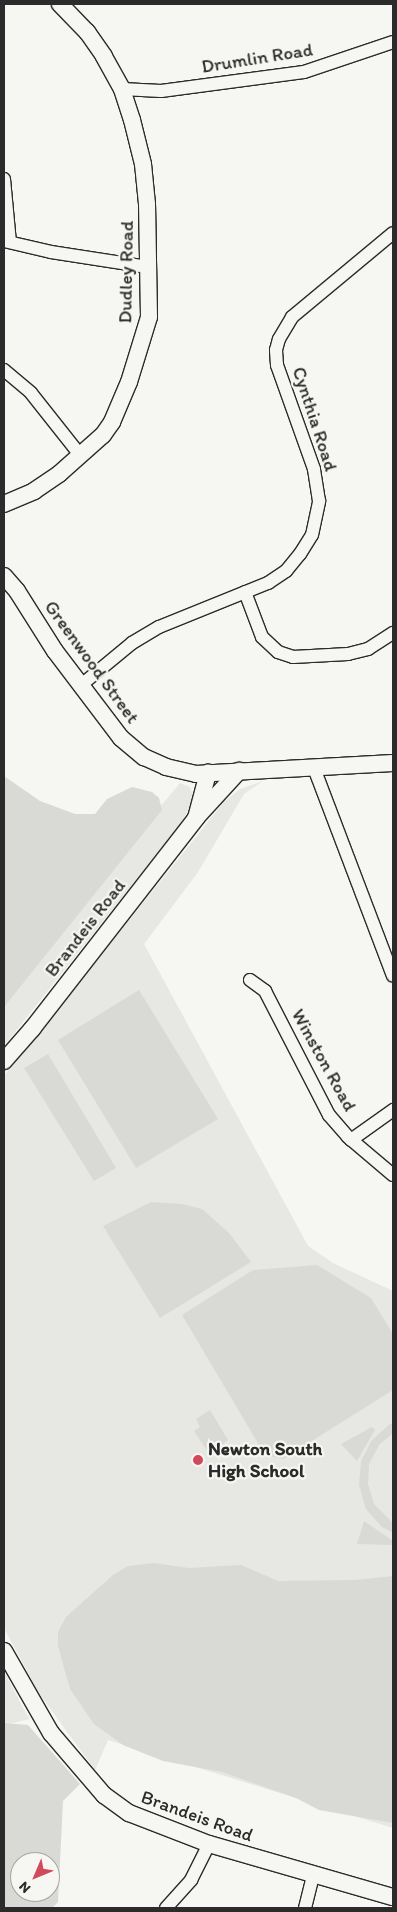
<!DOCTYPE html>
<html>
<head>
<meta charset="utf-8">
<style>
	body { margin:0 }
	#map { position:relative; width:397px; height:1912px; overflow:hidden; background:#f6f6f2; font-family:Itim,sans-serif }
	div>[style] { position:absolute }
	.built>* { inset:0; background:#e7e7e3 }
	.green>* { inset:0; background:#d9d9d5 }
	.roads { filter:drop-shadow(1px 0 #2b2b2b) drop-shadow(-1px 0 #2b2b2b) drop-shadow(0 1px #2b2b2b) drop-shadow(0 -1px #2b2b2b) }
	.street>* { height:12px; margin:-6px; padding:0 6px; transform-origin:6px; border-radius:6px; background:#f6f6f2 }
	.secondary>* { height:16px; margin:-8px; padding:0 8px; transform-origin:8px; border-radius:8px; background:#f6f6f2 }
	.dots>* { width:14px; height:14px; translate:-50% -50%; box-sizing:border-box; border:2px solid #f6f6f2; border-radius:50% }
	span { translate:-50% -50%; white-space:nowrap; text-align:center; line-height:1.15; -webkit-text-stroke:4.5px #f6f6f2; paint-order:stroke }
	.street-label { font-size:19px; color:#2b2b2b }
	.poi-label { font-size:19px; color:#2b2b2b; font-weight:700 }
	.left { translate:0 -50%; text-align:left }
	.frame { position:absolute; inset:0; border:5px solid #2b2b2b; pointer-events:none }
	.north { position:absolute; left:10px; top:1852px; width:50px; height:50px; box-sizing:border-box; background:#f6f6f2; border:1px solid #a5a5a2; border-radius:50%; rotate:225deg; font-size:14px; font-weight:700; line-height:20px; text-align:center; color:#2b2b2b }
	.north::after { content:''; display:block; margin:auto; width:18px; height:22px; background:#d1495b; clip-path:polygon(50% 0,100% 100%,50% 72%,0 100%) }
</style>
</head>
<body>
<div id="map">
	<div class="built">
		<i style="clip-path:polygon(263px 781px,244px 794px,198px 872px,144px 944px,308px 1246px,333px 1263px,393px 1291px,393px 1828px,108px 1740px,95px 1770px,38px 1692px,4px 1628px,4px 1076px,224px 802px,240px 789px)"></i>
		<i style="clip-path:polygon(180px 783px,190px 787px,194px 799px,181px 823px,4px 1046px,4px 994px)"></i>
		<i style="clip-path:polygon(4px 1671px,23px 1708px,30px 1719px,4px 1725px)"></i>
	</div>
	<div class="green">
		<i style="clip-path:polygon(4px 776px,40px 801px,75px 814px,95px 814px,107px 799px,132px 787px,152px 792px,159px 798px,162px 810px,4px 1007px)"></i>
		<i style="clip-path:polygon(139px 990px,218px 1119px,136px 1168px,58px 1040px)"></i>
		<i style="clip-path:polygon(48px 1054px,116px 1168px,94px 1181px,24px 1068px)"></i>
		<i style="clip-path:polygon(151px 1202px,182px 1204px,202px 1209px,229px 1233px,251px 1262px,160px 1318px,103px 1226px)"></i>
		<i style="clip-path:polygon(317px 1265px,371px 1298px,393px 1334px,393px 1390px,283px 1459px,265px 1455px,182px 1315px,253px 1270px)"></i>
		<i style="clip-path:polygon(210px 1410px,228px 1440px,210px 1455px,194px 1431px,200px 1427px,196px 1419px)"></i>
		<i style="clip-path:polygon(390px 1424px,393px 1424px,393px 1433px,379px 1445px,369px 1464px,368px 1484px,374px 1504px,393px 1523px,393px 1533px,382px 1527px,366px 1509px,359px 1485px,361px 1461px,372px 1440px)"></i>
		<i style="clip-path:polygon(372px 1427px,375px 1430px,357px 1461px,341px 1444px)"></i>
		<i style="clip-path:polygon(364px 1521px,393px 1541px,393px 1545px,357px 1544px)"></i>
		<i style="clip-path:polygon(154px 1563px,189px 1568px,241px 1565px,278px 1581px,355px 1580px,393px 1576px,393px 1823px,319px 1810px,296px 1798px,222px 1772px,163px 1761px,123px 1745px,94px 1724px,70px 1689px,58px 1646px,58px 1632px,66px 1617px,113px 1575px,128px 1566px)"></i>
		<i style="clip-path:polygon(evenodd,4px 1723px,28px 1725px,80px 1784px,63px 1801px,58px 1902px,52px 1908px,4px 1908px,4px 1723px,20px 1862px,50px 1862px,50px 1892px,20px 1892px,20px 1862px)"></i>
	</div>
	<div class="roads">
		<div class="street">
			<i style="left:122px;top:89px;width:39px;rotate:3deg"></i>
			<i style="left:161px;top:91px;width:144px;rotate:-7.6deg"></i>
			<i style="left:304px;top:72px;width:94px;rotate:-18.6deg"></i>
			<i style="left:4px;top:179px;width:63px;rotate:84.6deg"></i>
			<i style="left:4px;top:241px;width:48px;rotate:13.2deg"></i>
			<i style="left:51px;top:252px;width:98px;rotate:8.8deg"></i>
			<i style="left:4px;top:370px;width:35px;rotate:40deg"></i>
			<i style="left:31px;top:393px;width:80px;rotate:51.6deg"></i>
			<i style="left:245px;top:592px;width:48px;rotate:69.3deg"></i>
			<i style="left:262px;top:637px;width:22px;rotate:43deg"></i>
			<i style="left:278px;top:652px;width:16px;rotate:18deg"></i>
			<i style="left:293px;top:657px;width:55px;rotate:-3.1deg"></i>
			<i style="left:348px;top:654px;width:21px;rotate:-14deg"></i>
			<i style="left:368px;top:649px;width:30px;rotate:-33deg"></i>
			<i style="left:80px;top:686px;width:67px;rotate:-39.6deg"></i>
			<i style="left:132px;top:643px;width:31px;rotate:-31deg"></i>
			<i style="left:159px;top:627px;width:118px;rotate:-22deg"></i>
			<i style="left:268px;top:583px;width:22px;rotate:-34deg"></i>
			<i style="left:286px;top:571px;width:22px;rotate:-51deg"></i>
			<i style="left:300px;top:554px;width:22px;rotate:-58deg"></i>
			<i style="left:312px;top:535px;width:35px;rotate:-78deg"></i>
			<i style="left:319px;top:501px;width:32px;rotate:-99deg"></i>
			<i style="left:314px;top:469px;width:110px;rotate:-109.6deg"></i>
			<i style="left:277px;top:365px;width:15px;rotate:-94deg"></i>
			<i style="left:276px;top:350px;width:11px;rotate:-75deg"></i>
			<i style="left:279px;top:339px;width:26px;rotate:-59deg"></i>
			<i style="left:292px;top:317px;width:131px;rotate:-39.7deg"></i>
			<i style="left:314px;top:768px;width:222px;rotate:69.2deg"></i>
			<i style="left:250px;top:980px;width:19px;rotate:36deg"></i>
			<i style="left:265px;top:991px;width:140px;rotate:62.7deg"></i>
			<i style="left:329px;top:1115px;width:29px;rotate:49deg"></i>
			<i style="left:348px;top:1137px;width:59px;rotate:40.2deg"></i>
			<i style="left:351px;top:1140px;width:52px;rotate:-35.5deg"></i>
			<i style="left:166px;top:1908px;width:38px;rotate:-48deg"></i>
			<i style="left:191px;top:1880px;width:40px;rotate:-63.4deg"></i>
			<i style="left:305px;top:1908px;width:34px;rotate:-76deg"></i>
		</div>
		<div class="secondary">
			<i style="left:4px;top:504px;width:33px;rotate:-23deg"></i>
			<i style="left:34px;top:491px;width:30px;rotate:-34deg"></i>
			<i style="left:59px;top:474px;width:59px;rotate:-41.6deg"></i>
			<i style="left:103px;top:435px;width:16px;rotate:-55deg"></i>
			<i style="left:112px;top:422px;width:43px;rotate:-67deg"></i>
			<i style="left:129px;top:382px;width:68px;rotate:-72.9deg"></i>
			<i style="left:149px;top:317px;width:113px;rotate:-91deg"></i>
			<i style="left:147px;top:204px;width:40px;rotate:-95.7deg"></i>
			<i style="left:143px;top:164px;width:45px;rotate:-104deg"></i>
			<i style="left:132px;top:120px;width:33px;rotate:-108deg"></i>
			<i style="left:122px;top:89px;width:38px;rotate:-119deg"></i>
			<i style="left:104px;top:56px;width:29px;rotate:-125deg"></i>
			<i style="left:87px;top:32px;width:39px;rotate:-134deg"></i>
			<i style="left:4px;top:576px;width:20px;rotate:49deg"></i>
			<i style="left:17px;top:591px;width:71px;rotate:57.7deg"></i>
			<i style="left:55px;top:651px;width:109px;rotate:52.8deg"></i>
			<i style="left:121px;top:738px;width:30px;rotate:40deg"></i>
			<i style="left:144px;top:757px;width:24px;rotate:24deg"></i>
			<i style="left:166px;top:767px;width:31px;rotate:13deg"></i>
			<i style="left:196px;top:774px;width:197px;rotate:-3.2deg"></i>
			<i style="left:196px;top:818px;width:47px;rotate:-75.1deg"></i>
			<i style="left:4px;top:1061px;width:43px;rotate:-48.8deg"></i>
			<i style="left:32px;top:1029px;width:267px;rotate:-52.1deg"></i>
			<i style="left:196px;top:818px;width:64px;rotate:-47.5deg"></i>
			<i style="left:4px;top:1651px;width:95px;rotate:60.2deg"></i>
			<i style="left:51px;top:1733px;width:82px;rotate:49.5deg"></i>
			<i style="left:104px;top:1795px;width:31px;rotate:36deg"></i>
			<i style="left:129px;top:1813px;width:86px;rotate:21.2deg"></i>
			<i style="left:209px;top:1844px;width:191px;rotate:16.1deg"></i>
		</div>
	</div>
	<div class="dots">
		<i style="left:198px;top:1460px;background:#d1495b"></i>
	</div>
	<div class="street-label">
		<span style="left:257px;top:58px;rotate:-9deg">Drumlin Road</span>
		<span style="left:126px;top:272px;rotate:-89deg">Dudley Road</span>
		<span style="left:315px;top:419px;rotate:72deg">Cynthia Road</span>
		<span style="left:92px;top:662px;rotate:54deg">Greenwood Street</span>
		<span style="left:85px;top:928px;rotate:-52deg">Brandeis Road</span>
		<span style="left:324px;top:1060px;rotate:61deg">Winston Road</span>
		<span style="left:197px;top:1816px;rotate:20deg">Brandeis Road</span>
	</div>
	<div class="poi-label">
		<span class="left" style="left:208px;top:1460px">Newton South<br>High School</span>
	</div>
	<div class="frame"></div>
	<div class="north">N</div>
</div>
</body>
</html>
